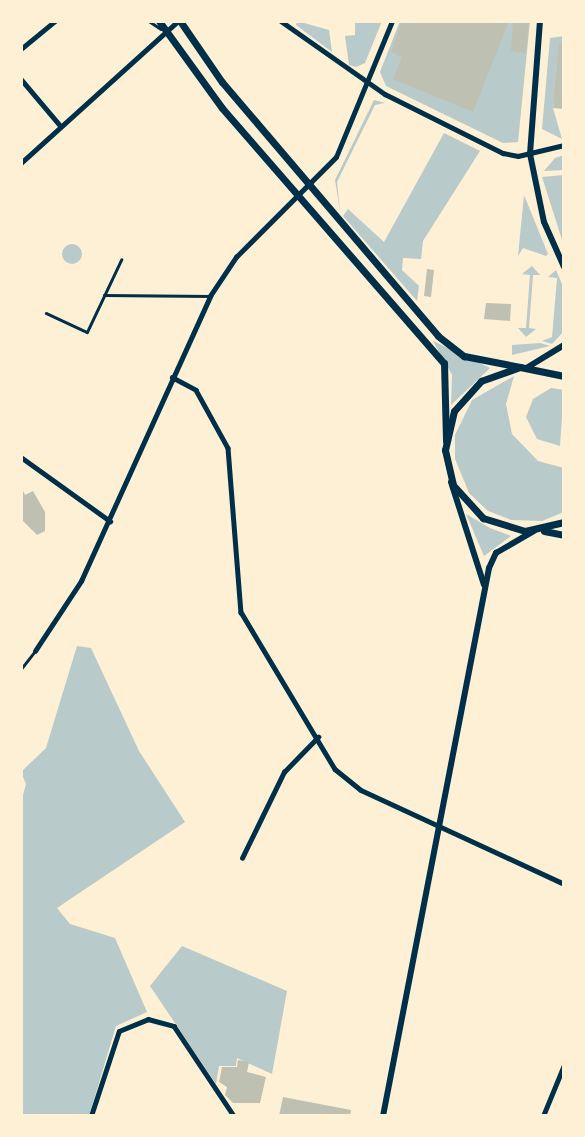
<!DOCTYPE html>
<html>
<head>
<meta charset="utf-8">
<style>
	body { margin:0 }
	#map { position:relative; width:585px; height:1137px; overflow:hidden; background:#fdf0d5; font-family:Raleway,sans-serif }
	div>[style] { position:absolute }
	.green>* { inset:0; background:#b9caca }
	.round { border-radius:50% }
	.building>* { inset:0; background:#bec0b2 }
	.service>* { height:2.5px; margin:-1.25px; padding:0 1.25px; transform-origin:1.25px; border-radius:1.25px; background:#003049 }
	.minor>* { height:4.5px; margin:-2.25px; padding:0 2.25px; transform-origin:2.25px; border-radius:2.25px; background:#003049 }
	.secondary>* { height:6px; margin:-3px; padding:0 3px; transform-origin:3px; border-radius:3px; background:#003049 }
	.primary>* { height:7px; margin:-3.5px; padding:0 3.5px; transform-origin:3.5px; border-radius:3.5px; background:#003049 }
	span { translate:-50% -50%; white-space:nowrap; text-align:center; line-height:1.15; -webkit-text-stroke:5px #fdf0d5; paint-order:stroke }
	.frame { position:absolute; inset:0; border:23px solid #fdf0d5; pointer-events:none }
</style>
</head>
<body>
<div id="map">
	<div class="green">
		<i style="clip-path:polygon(297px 21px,329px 30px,332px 52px,296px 25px)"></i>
		<i style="clip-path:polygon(355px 21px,382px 21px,365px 63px,356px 67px,349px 65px,345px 36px,355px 35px)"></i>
		<i style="clip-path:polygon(400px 21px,530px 21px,518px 142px,503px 143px,386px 86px,380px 72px)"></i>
		<i style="clip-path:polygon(564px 36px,553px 108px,562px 139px,542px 129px,550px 38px)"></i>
		<i style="clip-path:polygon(374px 100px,385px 103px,375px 105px,337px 182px,340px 211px,335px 180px)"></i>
		<i style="clip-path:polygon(444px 133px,480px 151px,423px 241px,421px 259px,403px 258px,402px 270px,419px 286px,417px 301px,343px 216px,348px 209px,384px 242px)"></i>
		<i style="clip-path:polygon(564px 155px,564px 170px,544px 171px,555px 158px)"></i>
		<i style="clip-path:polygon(564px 175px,564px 246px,542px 177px)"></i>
		<i style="clip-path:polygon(524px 195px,548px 254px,546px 256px,523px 248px,518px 256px)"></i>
		<i class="round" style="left:62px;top:244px;width:20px;height:20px"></i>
		<i style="clip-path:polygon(532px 266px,540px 275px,533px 275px,529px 328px,536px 329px,526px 337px,518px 328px,526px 328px,530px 275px,522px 274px)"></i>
		<i style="clip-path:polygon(556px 270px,564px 289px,564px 331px,552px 344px,542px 341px,552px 337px,557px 278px,548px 277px)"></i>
		<i style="clip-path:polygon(433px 341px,490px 368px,451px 405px,452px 375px)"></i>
		<i style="clip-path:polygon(540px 343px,550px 346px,512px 355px,512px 345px)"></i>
		<i style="clip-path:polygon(514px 376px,506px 404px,512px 434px,538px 461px,564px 468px,564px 512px,542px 521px,511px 520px,488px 511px,469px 493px,455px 459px,455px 435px,472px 400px)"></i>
		<i style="clip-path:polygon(551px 388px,564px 390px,560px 446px,537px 439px,526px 417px,533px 399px)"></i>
		<i style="clip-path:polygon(466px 514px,490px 528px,511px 536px,484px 556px)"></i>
		<i style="clip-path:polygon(77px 646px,91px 648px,139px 751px,185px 822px,57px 908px,70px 924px,115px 938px,147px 1012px,116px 1026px,89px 1116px,21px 1116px,21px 802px,26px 784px,21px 772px,46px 748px)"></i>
		<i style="clip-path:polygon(182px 946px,287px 991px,272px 1074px,237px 1058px,236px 1066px,219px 1066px,216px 1084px,150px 986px)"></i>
	</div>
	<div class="building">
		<i style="clip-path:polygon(402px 21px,509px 21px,473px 112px,393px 79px,402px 57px,391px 52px)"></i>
		<i style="clip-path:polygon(513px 21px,529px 21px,526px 53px,511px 51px)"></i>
		<i style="clip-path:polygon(559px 44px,564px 44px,564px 109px,553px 108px)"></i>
		<i style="clip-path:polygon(427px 269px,434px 270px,431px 297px,424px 296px)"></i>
		<i style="clip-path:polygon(486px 303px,511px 304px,510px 321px,484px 319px)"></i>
		<i style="clip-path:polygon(21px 487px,25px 495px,33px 491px,45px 512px,45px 531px,37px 535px,21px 519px)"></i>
		<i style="clip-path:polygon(238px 1060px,249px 1062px,247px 1072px,266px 1077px,260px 1103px,233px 1103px,225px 1095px,227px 1087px,219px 1082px,222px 1067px,237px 1067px)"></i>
		<i style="clip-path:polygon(283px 1097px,351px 1110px,350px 1116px,279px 1116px)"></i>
	</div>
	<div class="service">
		<i style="left:149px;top:21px;width:14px;rotate:34deg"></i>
		<i style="left:104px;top:295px;width:106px;rotate:0.5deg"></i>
		<i style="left:46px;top:313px;width:45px;rotate:24.9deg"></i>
		<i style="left:87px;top:332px;width:80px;rotate:-64.7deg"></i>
		<i style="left:21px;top:669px;width:23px;rotate:-52deg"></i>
	</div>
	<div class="minor">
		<i style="left:281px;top:21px;width:127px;rotate:35.1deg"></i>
		<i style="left:385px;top:94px;width:132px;rotate:26.6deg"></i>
		<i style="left:503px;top:153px;width:15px;rotate:11deg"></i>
		<i style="left:518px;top:156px;width:47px;rotate:-13.4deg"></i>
		<i style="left:21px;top:49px;width:44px;rotate:-39.5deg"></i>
		<i style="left:21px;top:79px;width:59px;rotate:49.8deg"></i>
		<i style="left:21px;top:163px;width:212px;rotate:-42.1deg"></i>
		<i style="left:172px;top:377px;width:27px;rotate:28deg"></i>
		<i style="left:196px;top:390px;width:66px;rotate:61.1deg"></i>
		<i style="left:228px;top:448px;width:165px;rotate:85.5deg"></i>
		<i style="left:241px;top:612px;width:183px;rotate:59.1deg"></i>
		<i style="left:335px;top:769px;width:33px;rotate:39deg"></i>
		<i style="left:361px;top:790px;width:224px;rotate:24.8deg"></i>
		<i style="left:21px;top:457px;width:110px;rotate:35.7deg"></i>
		<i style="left:35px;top:651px;width:84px;rotate:-56.7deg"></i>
		<i style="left:81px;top:581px;width:313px;rotate:-65.6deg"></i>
		<i style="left:210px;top:296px;width:47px;rotate:-56.3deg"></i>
		<i style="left:236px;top:257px;width:141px;rotate:-45deg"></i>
		<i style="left:336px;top:157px;width:147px;rotate:-67.6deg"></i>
		<i style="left:242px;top:858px;width:96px;rotate:-64deg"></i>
		<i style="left:284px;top:772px;width:49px;rotate:-45.8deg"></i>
		<i style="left:91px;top:1116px;width:89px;rotate:-71.8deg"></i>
		<i style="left:119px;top:1031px;width:31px;rotate:-22deg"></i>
		<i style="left:148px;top:1019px;width:27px;rotate:15deg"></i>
		<i style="left:174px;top:1026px;width:108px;rotate:56.3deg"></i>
		<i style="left:543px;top:1116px;width:55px;rotate:-67.6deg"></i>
	</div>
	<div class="secondary">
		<i style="left:540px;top:21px;width:133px;rotate:94.3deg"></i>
		<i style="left:530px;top:154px;width:69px;rotate:78.4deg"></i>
		<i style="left:544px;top:222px;width:49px;rotate:66deg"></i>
		<i style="left:528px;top:367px;width:42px;rotate:-31.4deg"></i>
		<i style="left:451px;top:482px;width:108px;rotate:72.2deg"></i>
		<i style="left:383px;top:1116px;width:558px;rotate:-79.05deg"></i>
		<i style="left:489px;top:568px;width:17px;rotate:-65deg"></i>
		<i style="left:496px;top:553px;width:44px;rotate:-30.1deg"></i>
	</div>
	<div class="primary">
		<i style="left:159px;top:21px;width:107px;rotate:54.1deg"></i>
		<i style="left:222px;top:108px;width:338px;rotate:49deg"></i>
		<i style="left:444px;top:363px;width:78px;rotate:88.5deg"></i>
		<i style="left:180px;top:21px;width:74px;rotate:55.5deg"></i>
		<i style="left:222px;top:82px;width:333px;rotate:49.6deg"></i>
		<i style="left:438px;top:336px;width:33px;rotate:38deg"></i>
		<i style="left:464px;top:356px;width:57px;rotate:11.1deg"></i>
		<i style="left:564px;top:376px;width:45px;rotate:-168.4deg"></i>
		<i style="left:520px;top:367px;width:41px;rotate:160.3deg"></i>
		<i style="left:481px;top:381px;width:40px;rotate:132deg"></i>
		<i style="left:454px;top:411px;width:40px;rotate:103deg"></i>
		<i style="left:445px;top:450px;width:36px;rotate:77deg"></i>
		<i style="left:453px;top:485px;width:45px;rotate:47.7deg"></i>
		<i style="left:483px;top:518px;width:44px;rotate:17.2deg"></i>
		<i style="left:525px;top:531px;width:40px;rotate:-13deg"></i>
		<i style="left:544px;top:531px;width:20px;rotate:11deg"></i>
	</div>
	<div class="frame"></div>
</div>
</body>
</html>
